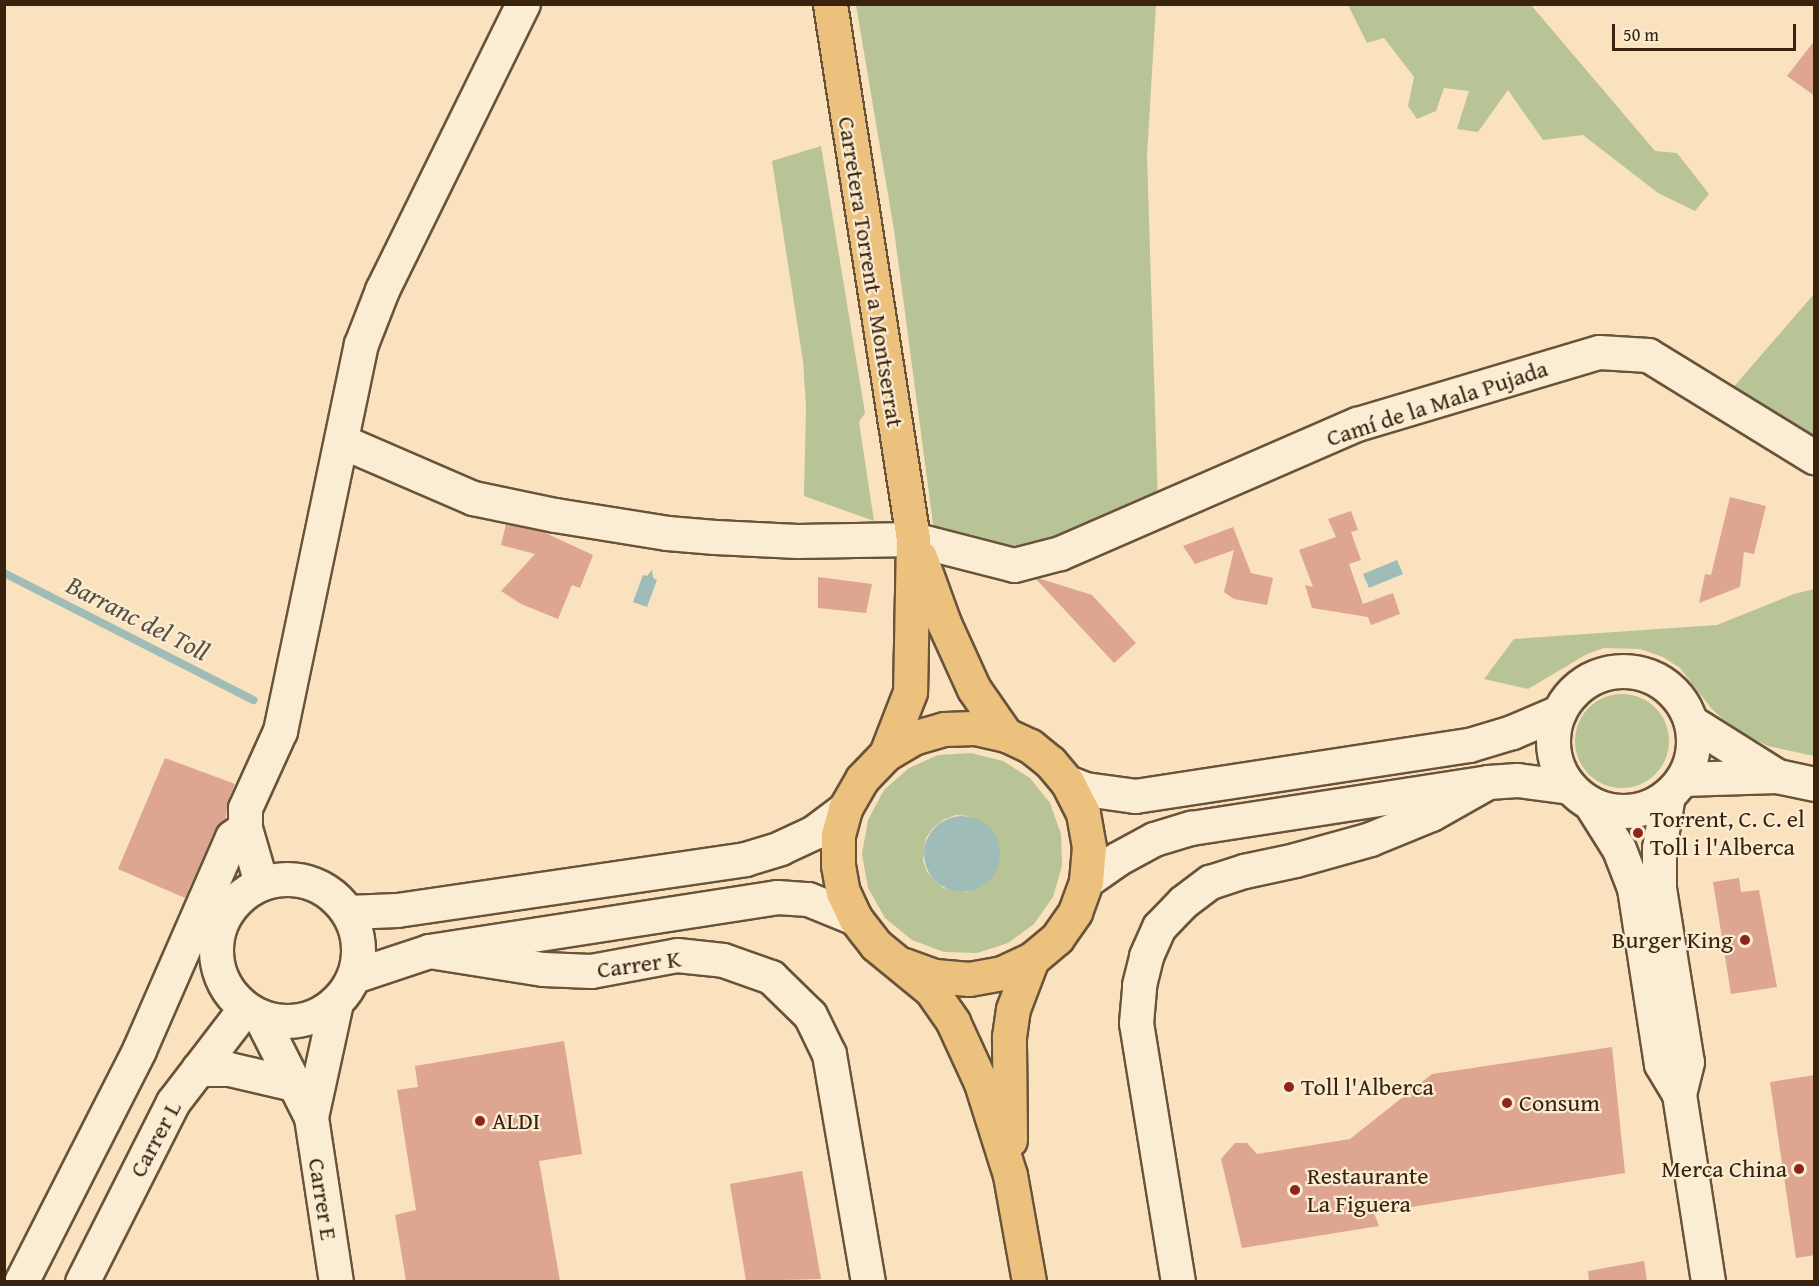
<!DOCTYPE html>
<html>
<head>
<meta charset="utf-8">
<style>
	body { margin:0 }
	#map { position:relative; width:1819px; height:1286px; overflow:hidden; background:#f9e2bd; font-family:"Gentium Book Plus",serif }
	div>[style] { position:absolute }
	.green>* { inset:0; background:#b8c495 }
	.round { border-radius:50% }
	.water>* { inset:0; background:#a0bcb9 }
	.stream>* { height:8px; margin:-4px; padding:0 4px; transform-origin:4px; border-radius:4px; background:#a0bcb9 }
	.building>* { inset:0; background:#dea591 }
	.roads { filter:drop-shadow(2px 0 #69533a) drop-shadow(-2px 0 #69533a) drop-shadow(0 2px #69533a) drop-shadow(0 -2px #69533a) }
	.minor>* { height:33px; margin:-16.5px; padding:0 16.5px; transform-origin:16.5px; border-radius:16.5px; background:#fbecd4 }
	.minor>.ring { margin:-16.5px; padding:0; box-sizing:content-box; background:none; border:33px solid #fbecd4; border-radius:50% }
	.major>* { height:33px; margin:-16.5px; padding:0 16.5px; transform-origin:16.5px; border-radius:16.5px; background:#ecc17e }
	.dots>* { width:16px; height:16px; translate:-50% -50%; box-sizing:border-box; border:3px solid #fbecd4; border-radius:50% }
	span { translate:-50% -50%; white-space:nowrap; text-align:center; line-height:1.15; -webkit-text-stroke:4.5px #fbecd4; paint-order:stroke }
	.street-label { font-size:24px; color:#39230f }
	.poi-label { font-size:24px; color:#39230f }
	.left { translate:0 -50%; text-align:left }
	.right { translate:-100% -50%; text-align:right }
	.water-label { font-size:26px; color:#585142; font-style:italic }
	.frame { position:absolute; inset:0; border:6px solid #39230f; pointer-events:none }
	.scale { position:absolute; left:1612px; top:24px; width:184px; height:27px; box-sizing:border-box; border:3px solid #39230f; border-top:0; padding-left:8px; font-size:18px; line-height:21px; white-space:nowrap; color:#39230f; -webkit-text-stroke:4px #fbecd4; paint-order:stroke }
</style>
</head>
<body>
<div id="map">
	<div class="green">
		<i style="clip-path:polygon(856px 5px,1156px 5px,1147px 156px,1158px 504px,1040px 555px,934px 531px,894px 230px)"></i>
		<i style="clip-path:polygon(1348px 5px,1531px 5px,1655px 151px,1677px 153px,1709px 194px,1695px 211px,1658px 193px,1583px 135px,1543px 140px,1508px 90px,1478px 132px,1457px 129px,1469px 91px,1444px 88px,1436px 111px,1417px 119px,1408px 106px,1414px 77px,1384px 38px,1367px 43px)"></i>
		<i style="clip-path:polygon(821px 146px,865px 413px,859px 422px,874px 521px,804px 496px,806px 407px,803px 361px,772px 161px)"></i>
		<i style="clip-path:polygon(1814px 294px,1814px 445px,1731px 390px)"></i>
		<i style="clip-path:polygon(1814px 589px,1814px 756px,1768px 746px,1733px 729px,1711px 708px,1680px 668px,1663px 657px,1640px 649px,1604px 648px,1587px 654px,1528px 689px,1484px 679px,1514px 639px,1717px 625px,1794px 594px)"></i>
		<i class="round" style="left:1575px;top:694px;width:94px;height:94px"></i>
		<i style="clip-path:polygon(evenodd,971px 753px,1003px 761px,1030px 778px,1050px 803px,1061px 834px,1062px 866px,1053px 897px,1034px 924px,1008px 943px,977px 953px,944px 952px,912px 940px,885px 918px,868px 888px,862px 854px,868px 820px,884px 790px,909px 768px,938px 755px,971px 753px,956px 815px,969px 816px,968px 892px,943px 888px,927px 872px,923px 860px,926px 838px,933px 828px,943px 820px,956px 815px)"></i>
	</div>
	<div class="water">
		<i style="clip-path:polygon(1397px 560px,1403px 574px,1369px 588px,1363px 574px)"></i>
		<i style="clip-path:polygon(652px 570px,653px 578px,657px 580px,647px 607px,633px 602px,643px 575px,647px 576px)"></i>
		<i class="round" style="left:924px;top:816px;width:76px;height:76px"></i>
	</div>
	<div class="stream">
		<i style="left:4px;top:573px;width:280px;rotate:27deg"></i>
	</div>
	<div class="building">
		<i style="clip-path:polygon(1815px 40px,1815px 96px,1787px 76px)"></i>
		<i style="clip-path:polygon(1730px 497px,1766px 506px,1754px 554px,1744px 552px,1740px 587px,1699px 603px,1705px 574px,1711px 575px)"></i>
		<i style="clip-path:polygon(1351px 511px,1358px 530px,1351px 532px,1361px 560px,1349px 564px,1363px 604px,1393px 593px,1400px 614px,1371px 625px,1368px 617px,1312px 608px,1305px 585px,1313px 587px,1299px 550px,1336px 537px,1328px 519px)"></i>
		<i style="clip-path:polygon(506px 524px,541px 531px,593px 555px,580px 588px,572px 585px,558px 619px,521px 604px,501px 591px,535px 554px,501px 545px)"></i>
		<i style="clip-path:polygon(1233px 527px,1251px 573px,1273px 578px,1267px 605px,1234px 599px,1224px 592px,1234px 550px,1195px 564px,1183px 546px)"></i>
		<i style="clip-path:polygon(818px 577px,872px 584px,866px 613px,818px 608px)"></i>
		<i style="clip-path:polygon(1038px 578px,1092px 595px,1136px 643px,1114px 663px,1036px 579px)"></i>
		<i style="clip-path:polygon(165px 758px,235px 784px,228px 801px,226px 818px,215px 830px,185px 898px,118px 869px)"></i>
		<i style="clip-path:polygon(1739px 878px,1741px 892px,1759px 890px,1777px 987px,1731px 994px,1713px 882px)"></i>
		<i style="clip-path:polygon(564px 1041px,582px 1154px,539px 1161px,560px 1281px,406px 1281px,395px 1215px,416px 1210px,397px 1090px,418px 1087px,415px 1066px)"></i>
		<i style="clip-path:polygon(1612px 1047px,1625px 1173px,1374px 1213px,1379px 1226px,1242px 1248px,1221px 1159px,1235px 1143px,1247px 1143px,1257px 1154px,1350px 1139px,1432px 1074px)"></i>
		<i style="clip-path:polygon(1815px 1075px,1815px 1255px,1796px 1258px,1770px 1082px)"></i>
		<i style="clip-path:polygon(802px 1171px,821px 1279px,746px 1281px,730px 1184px)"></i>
		<i style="clip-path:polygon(1644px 1261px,1647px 1281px,1589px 1281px,1588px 1271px)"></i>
	</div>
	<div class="roads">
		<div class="minor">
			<i style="left:341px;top:441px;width:144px;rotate:23.4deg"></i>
			<i style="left:473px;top:498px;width:84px;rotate:11.7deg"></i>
			<i style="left:555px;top:515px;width:113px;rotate:9.1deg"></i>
			<i style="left:667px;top:533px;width:48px;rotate:4.8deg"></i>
			<i style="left:715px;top:537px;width:82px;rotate:2.8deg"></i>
			<i style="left:797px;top:541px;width:116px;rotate:-1deg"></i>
			<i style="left:913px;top:539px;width:104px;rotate:14.4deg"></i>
			<i style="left:1014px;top:565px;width:48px;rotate:-14.6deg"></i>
			<i style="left:1060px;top:553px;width:324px;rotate:-23.5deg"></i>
			<i style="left:1357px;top:424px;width:252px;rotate:-16.6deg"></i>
			<i style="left:1599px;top:352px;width:49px;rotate:3.5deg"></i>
			<i style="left:1648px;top:355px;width:195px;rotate:31.6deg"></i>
			<i class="ring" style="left:1553px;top:671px;width:107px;height:107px"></i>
			<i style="left:1691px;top:722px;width:102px;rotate:32.1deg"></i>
			<i style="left:1682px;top:779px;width:95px;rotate:-1.8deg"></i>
			<i style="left:1777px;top:776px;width:38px;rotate:12deg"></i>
			<i style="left:1067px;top:782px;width:19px;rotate:21deg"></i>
			<i style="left:1085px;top:789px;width:50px;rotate:8deg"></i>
			<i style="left:1135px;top:796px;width:338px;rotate:-8.7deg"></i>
			<i style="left:1469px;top:745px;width:45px;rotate:-16.8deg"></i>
			<i style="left:1512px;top:732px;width:51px;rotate:-23.1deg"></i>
			<i style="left:1668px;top:795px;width:54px;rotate:99.6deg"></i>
			<i style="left:1659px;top:848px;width:40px;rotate:90deg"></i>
			<i style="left:1659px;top:888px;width:176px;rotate:80.9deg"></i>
			<i style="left:1687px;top:1062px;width:33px;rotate:104deg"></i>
			<i style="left:1590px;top:803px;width:54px;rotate:57.8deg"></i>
			<i style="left:1619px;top:849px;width:42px;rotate:69deg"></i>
			<i style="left:1634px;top:888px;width:178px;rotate:81.3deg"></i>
			<i style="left:1661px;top:1064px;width:35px;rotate:59deg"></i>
			<i style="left:1679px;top:1094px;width:190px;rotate:81.2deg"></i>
			<i class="ring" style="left:216px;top:879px;width:109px;height:109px"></i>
			<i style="left:1086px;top:881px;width:38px;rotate:-35deg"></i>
			<i style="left:1117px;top:859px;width:42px;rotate:-28.4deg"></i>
			<i style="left:1154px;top:839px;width:39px;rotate:-17deg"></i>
			<i style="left:1191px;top:828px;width:301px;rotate:-8.8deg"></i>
			<i style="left:1488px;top:782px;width:29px;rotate:-4deg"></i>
			<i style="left:1517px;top:780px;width:53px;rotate:7.5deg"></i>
			<i style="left:261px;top:883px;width:57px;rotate:-106.2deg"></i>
			<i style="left:245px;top:828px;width:20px;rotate:-90deg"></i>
			<i style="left:245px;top:808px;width:85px;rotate:-65.6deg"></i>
			<i style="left:280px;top:731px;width:395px;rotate:-78.2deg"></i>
			<i style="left:361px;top:344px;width:58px;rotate:-68.7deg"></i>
			<i style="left:382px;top:290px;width:319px;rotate:-63.8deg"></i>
			<i style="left:348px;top:912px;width:49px;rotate:-2.3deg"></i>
			<i style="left:397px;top:910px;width:352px;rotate:-8.3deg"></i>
			<i style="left:745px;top:859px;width:37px;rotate:-17deg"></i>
			<i style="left:780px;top:848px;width:38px;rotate:-25deg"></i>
			<i style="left:814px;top:832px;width:39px;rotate:-37deg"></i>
			<i style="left:429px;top:951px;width:115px;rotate:9deg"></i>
			<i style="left:543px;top:969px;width:48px;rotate:2.4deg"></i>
			<i style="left:591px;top:971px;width:87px;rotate:-10.5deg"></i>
			<i style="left:677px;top:955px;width:46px;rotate:6.2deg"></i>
			<i style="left:723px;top:960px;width:51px;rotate:19.5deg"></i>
			<i style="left:771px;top:977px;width:54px;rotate:44.3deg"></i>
			<i style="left:810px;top:1015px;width:43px;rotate:64deg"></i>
			<i style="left:829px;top:1054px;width:231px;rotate:80.3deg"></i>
			<i style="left:354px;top:976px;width:79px;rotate:-18.4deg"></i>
			<i style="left:429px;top:951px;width:352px;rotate:-8.8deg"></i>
			<i style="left:777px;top:897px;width:31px;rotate:4deg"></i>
			<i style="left:808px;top:899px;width:51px;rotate:22deg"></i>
			<i style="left:260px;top:1016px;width:113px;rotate:63.2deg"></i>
			<i style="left:311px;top:1117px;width:167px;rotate:81.4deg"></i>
			<i style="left:198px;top:1069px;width:31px"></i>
			<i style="left:229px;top:1069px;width:67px;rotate:13deg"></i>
			<i style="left:311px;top:1117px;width:118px;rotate:-77.7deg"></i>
			<i style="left:21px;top:1282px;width:260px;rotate:-63deg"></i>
			<i style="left:139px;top:1050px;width:232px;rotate:-66.4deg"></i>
			<i style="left:232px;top:837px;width:16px;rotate:-35deg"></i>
			<i style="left:82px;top:1282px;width:202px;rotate:-63.2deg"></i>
			<i style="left:173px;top:1102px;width:118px;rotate:-52.5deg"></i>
			<i style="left:1178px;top:1282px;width:262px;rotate:-99.2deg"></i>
			<i style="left:1136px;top:1023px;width:38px;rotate:-85deg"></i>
			<i style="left:1139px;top:985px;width:30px;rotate:-76deg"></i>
			<i style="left:1146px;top:956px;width:32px;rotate:-66deg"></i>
			<i style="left:1159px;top:927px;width:35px;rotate:-46deg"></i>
			<i style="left:1183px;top:902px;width:34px;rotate:-37deg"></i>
			<i style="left:1210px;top:882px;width:36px;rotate:-18deg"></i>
			<i style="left:1244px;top:871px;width:52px;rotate:-12.2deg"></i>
			<i style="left:1295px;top:860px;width:78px;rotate:-15.6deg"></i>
			<i style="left:1370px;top:839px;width:66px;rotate:-22.3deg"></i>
			<i style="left:1431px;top:814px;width:65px;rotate:-29.3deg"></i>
		</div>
		<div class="major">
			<i style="left:830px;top:4px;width:541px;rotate:81.18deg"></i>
			<i style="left:913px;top:539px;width:153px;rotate:91.1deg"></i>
			<i style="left:910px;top:692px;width:66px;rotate:111.2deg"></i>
			<i style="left:920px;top:557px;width:70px;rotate:70deg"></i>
			<i style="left:944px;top:623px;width:72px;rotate:65.6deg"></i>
			<i style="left:974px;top:689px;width:56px;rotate:55.2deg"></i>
			<i style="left:904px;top:965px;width:33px;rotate:20deg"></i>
			<i style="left:935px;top:976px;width:34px;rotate:5deg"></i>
			<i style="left:969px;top:979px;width:34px;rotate:-10deg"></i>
			<i style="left:1002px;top:973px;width:33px;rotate:-25deg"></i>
			<i style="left:1032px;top:959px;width:33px;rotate:-40deg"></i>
			<i style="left:1057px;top:938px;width:32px;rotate:-55deg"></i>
			<i style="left:1075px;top:912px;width:33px;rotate:-70deg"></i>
			<i style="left:1086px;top:881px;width:34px;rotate:-85deg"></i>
			<i style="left:1089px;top:847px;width:35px;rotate:-100deg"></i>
			<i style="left:1083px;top:813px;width:35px;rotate:-117deg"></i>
			<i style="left:1067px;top:782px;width:26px;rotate:-130deg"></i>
			<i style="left:1050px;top:762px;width:26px;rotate:-141deg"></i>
			<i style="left:1030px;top:746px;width:26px;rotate:-155deg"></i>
			<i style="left:1006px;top:735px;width:32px;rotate:-167deg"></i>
			<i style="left:975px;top:728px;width:31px;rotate:178deg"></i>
			<i style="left:944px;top:729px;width:32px;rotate:164deg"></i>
			<i style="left:913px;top:738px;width:31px;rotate:149deg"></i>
			<i style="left:886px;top:754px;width:35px;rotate:134deg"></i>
			<i style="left:862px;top:779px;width:34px;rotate:120deg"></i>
			<i style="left:845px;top:809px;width:28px;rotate:105deg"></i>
			<i style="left:838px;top:836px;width:29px;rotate:90deg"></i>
			<i style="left:838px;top:865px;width:27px;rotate:80deg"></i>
			<i style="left:843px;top:892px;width:29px;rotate:65deg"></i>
			<i style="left:855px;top:918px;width:34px;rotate:52deg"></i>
			<i style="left:876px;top:945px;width:71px;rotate:39.3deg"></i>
			<i style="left:931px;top:990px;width:39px;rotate:55deg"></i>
			<i style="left:953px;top:1022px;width:67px;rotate:65.3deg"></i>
			<i style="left:981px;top:1083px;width:96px;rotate:72.5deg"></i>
			<i style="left:1010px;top:1175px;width:109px;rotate:79.9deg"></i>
			<i style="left:1010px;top:1140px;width:103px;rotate:-90.6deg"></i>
			<i style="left:1009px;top:1037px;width:28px;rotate:-82deg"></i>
			<i style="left:1013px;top:1009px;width:53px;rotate:-69.2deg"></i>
		</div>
	</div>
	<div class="dots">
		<i style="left:1638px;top:833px;background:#8f2418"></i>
		<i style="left:1745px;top:940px;background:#8f2418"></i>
		<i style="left:1289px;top:1087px;background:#8f2418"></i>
		<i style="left:1507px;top:1103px;background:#8f2418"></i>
		<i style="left:480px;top:1121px;background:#8f2418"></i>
		<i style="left:1799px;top:1169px;background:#8f2418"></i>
		<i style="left:1295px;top:1190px;background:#8f2418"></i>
	</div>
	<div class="street-label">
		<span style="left:871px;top:272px;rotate:81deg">Carretera Torrent a Montserrat</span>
		<span style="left:1437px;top:403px;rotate:-18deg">Camí de la Mala Pujada</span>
		<span style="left:639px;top:964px;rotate:-8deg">Carrer K</span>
		<span style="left:155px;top:1139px;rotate:-62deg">Carrer L</span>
		<span style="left:323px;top:1199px;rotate:81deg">Carrer E</span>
	</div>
	<div class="poi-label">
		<span class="left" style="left:1650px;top:833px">Torrent, C. C. el<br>Toll i l'Alberca</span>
		<span class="right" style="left:1733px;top:940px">Burger King</span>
		<span class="left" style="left:1301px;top:1087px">Toll l'Alberca</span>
		<span class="left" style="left:1519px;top:1103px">Consum</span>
		<span class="left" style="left:492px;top:1121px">ALDI</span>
		<span class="right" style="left:1787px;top:1169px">Merca China</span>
		<span class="left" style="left:1307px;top:1190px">Restaurante<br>La Figuera</span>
	</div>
	<div class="water-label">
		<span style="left:138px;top:618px;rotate:27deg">Barranc del Toll</span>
	</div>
	<div class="frame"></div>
	<div class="scale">50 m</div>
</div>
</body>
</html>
